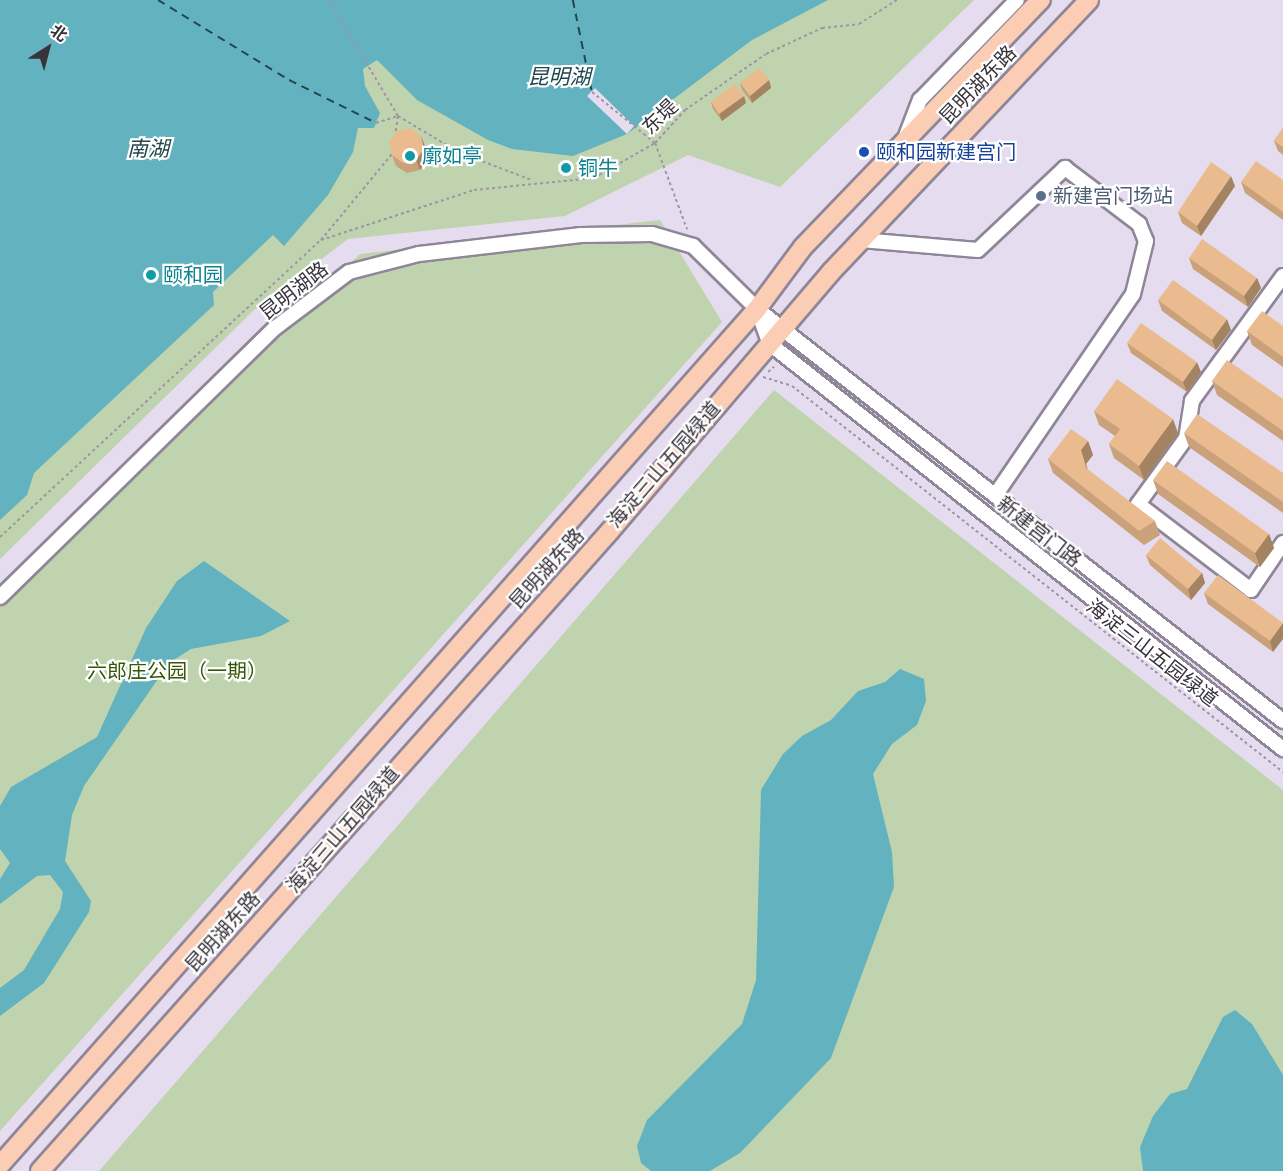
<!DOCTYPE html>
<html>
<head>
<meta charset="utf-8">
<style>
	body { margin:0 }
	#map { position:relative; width:1283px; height:1171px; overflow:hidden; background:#e6dcef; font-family:"Work Sans","Noto Sans SC",sans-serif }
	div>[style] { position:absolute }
	.green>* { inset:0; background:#bfd3ae }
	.water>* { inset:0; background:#63b2bf }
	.pier>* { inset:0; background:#e6dcef }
	.ferry>* { height:1.5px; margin-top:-0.75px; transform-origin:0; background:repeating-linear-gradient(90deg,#21464c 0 8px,transparent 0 14px) }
	.path>* { height:2px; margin-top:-1px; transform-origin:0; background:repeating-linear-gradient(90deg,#9e96a4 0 3px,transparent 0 6px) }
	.roads { filter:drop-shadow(2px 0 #8f8697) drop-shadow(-2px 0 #8f8697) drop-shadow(0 2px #8f8697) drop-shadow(0 -2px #8f8697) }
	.minor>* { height:14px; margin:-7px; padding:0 7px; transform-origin:7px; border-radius:7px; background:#fff }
	.major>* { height:18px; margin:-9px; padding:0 9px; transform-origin:9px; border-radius:9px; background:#fbcdb5 }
	.wall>* { inset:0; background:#c9a17a }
	.shaded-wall>* { inset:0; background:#a48363 }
	.building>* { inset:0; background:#eabb8e }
	.dots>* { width:16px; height:16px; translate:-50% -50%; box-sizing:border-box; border:3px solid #fff; border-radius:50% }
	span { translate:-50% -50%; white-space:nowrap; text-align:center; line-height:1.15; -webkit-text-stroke:4.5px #fff; paint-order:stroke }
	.street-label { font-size:20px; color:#37333b }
	.transit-label { font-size:20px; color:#164399 }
	.left { translate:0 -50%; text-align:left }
	.culture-label { font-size:20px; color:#0d838f }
	.service-label { font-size:20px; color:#4e5e75 }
	.park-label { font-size:20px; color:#375807 }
	.water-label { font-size:21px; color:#21464c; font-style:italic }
	.north { position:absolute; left:18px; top:18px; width:60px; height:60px; -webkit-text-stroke:4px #fff; paint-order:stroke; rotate:36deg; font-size:16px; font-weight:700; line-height:24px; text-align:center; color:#37333b }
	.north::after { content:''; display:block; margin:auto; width:21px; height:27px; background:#37333b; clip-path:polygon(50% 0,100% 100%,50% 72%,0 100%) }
</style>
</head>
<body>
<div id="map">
	<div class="green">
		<i style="clip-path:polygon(0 0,974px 0,780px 187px,688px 155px,565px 216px,348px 239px,254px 310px,0 559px)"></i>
		<i style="clip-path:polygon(660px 220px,722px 322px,0 1131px,0 597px,360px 254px)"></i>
		<i style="clip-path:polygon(774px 390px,1283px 790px,1283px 1171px,99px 1171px)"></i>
	</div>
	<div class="water">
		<i style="clip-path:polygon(0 0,828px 0,752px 40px,627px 134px,573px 156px,512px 149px,488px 140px,417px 100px,377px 60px,363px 69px,365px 86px,380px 113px,374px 128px,358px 128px,353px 152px,328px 195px,284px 246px,273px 235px,213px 292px,214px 305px,34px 473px,27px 495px,0 520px)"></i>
		<i style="clip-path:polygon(204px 561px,290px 621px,261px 636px,191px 649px,169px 663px,84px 786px,72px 815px,65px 861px,91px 901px,89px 912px,44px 983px,0 1016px,0 988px,24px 970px,60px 909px,63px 892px,50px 875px,37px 876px,0 904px,0 879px,10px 863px,0 849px,0 806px,11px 787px,97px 737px,146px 628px,177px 581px)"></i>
		<i style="clip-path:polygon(900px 669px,924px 679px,926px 701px,917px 725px,892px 744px,873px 774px,892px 852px,894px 887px,831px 1058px,740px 1153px,710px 1171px,651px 1171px,641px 1163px,637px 1146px,647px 1120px,742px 1024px,756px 980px,761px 790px,783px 754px,802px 736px,831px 720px,858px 691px,885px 682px)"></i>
		<i style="clip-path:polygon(1235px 1010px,1252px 1024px,1283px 1075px,1283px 1171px,1143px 1171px,1140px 1147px,1153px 1116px,1170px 1094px,1187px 1089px,1223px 1017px)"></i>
	</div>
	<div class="pier">
		<i style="clip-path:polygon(595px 88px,634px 126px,627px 134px,587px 96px)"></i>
	</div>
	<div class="ferry">
		<i style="left:158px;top:0;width:153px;rotate:31.4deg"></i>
		<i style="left:289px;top:80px;width:97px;rotate:26.3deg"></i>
		<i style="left:573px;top:0;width:94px;rotate:78.3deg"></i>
	</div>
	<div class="path">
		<i style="left:329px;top:0;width:135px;rotate:59.3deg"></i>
		<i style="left:398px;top:116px;width:18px;rotate:99deg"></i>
		<i style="left:592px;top:92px;width:81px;rotate:39deg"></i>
		<i style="left:655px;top:143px;width:92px;rotate:69.6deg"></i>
		<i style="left:376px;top:123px;width:23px;rotate:-18deg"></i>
		<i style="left:398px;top:116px;width:72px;rotate:30.8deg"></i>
		<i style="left:460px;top:153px;width:77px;rotate:20.6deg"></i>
		<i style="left:321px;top:240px;width:161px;rotate:-18.1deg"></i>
		<i style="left:474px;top:190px;width:121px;rotate:-5.7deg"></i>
		<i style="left:594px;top:178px;width:70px;rotate:-29.8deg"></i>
		<i style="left:655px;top:143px;width:45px;rotate:-47.7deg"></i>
		<i style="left:685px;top:110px;width:98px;rotate:-34.7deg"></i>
		<i style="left:766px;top:54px;width:62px;rotate:-24.9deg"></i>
		<i style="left:822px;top:28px;width:37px;rotate:-6deg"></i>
		<i style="left:859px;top:24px;width:45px;rotate:-32.3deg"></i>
		<i style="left:768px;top:372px;width:8px;rotate:-40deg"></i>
		<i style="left:763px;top:377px;width:30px;rotate:17deg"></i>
		<i style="left:792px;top:386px;width:625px;rotate:38.17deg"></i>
		<i style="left:0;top:537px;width:437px;rotate:-42.8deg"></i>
		<i style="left:321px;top:240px;width:112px;rotate:-50.5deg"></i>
	</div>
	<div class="roads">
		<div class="minor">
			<i style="left:906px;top:136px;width:39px;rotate:-69deg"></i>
			<i style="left:920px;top:100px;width:139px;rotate:-45.9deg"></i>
			<i style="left:861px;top:240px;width:117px;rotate:4.9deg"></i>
			<i style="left:978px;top:250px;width:120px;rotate:-43.3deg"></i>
			<i style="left:1065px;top:168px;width:93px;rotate:37.1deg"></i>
			<i style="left:1139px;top:224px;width:18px;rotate:68deg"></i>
			<i style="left:1146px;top:241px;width:55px;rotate:103.8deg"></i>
			<i style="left:1133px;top:294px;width:242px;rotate:124.4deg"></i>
			<i style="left:1283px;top:276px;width:155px;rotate:126.1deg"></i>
			<i style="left:1192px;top:401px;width:37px;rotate:99deg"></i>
			<i style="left:1186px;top:438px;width:82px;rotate:126deg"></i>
			<i style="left:1138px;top:504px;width:142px;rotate:37.3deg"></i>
			<i style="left:1251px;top:590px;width:57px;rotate:-55.8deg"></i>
			<i style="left:757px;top:309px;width:37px;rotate:70deg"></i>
			<i style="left:770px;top:344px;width:654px;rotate:38.29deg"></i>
			<i style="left:0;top:597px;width:385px;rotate:-44.4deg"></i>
			<i style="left:275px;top:328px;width:93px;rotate:-37.1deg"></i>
			<i style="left:349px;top:272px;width:72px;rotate:-14.4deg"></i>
			<i style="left:419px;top:254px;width:163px;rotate:-6.7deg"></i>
			<i style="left:581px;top:235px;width:71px;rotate:-0.8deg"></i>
			<i style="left:652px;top:234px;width:43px;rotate:16.3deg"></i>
			<i style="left:693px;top:246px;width:90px;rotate:44.5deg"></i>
			<i style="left:757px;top:309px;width:668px;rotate:38.07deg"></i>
		</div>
		<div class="major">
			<i style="left:0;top:1165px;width:1143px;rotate:-48.51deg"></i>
			<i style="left:757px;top:309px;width:77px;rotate:-53.4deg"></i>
			<i style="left:803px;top:247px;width:343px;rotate:-46.1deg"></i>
			<i style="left:40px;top:1171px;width:857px;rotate:-48.31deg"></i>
			<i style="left:610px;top:531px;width:340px;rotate:-49.5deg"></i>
			<i style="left:831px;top:272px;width:375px;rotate:-46.5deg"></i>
		</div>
	</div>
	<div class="wall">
		<i style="clip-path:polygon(769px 80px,771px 88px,752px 103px,742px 90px,740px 83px)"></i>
		<i style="clip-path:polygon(744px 96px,746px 103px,722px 121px,713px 109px,711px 102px)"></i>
		<i style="clip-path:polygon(1283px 128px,1283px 155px,1278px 151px,1274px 141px)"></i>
		<i style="clip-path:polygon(425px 146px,427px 159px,420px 170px,407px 173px,396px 166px,392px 155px)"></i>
		<i style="clip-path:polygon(1283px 180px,1283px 220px,1245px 193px,1241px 182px)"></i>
		<i style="clip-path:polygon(1235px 186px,1201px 236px,1182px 223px,1178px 212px)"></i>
		<i style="clip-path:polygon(1189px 258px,1257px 278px,1261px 288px,1248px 307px,1193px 269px)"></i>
		<i style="clip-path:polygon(1158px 300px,1231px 330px,1216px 350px,1162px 311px)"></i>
		<i style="clip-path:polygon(1283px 326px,1283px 367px,1252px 345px,1247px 331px)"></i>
		<i style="clip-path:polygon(1127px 343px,1201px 372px,1187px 392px,1131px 353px)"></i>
		<i style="clip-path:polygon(1212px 381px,1283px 399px,1283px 441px,1217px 395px)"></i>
		<i style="clip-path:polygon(1094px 411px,1178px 433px,1144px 480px,1114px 458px,1109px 444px,1115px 436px,1099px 425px)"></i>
		<i style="clip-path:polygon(1184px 433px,1283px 473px,1283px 513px,1189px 447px)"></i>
		<i style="clip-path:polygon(1088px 441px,1093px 455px,1086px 464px,1088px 470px,1155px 521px,1160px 535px,1144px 545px,1053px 473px,1048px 459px)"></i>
		<i style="clip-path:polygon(1153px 480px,1269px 534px,1274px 548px,1260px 567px,1158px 494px)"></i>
		<i style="clip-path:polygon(1146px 555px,1202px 573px,1205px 583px,1191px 600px,1150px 565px)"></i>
		<i style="clip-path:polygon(1204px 593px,1283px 623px,1273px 652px,1208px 604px)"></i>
	</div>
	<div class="shaded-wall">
		<i style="clip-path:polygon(769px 80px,771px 88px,752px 103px,750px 96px)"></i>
		<i style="clip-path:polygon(744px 96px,746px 103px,722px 121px,719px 114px)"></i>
		<i style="clip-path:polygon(421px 136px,425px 146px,427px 159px,420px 170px,416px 160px)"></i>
		<i style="clip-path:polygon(1231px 176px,1235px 186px,1201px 236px,1197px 226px)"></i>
		<i style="clip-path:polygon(1257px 278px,1261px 288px,1248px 307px,1244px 296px)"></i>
		<i style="clip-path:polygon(1227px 319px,1231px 330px,1216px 350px,1212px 340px)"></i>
		<i style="clip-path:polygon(1197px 362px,1201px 372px,1187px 392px,1183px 382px)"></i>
		<i style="clip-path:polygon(1173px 419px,1178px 433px,1144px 480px,1139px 466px)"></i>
		<i style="clip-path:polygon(1088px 441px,1093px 455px,1086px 464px,1091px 482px,1081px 450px)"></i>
		<i style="clip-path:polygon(1269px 534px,1274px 548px,1260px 567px,1255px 553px)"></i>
		<i style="clip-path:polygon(1202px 573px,1205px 583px,1191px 600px,1188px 589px)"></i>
		<i style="clip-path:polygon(1283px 623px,1283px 639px,1273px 652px,1270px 641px)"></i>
	</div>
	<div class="building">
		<i style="clip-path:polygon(759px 68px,769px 80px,750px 96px,740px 83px)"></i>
		<i style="clip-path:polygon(735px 84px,744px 96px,719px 114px,711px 102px)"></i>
		<i style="clip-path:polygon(410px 128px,421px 136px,424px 149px,416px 160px,403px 163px,392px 155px,389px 142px,397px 131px)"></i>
		<i style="clip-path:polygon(1283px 128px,1283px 147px,1274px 141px)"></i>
		<i style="clip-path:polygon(1256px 161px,1283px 180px,1283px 212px,1241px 182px)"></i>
		<i style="clip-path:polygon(1211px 162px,1231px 176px,1197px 226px,1178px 212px)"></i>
		<i style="clip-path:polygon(1202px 239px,1257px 278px,1244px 296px,1189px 258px)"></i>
		<i style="clip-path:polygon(1173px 280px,1227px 319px,1212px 340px,1158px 300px)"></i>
		<i style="clip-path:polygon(1262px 311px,1283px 326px,1283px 357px,1247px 331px)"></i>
		<i style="clip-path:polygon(1141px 323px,1197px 362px,1183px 382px,1127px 343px)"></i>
		<i style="clip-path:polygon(1227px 360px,1283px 399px,1283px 431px,1212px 381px)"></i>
		<i style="clip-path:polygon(1117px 379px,1173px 419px,1139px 466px,1109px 444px,1120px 429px,1094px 411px)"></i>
		<i style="clip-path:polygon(1197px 414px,1283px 473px,1283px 502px,1184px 433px)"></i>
		<i style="clip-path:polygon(1071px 429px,1088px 441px,1081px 450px,1086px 468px,1155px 521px,1139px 531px,1048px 459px)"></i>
		<i style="clip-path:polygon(1167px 461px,1269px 534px,1255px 553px,1153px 480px)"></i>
		<i style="clip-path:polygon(1160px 538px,1202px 573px,1188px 589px,1146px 555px)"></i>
		<i style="clip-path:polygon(1218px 575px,1283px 623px,1270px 641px,1204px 593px)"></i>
	</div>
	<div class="dots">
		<i style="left:864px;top:152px;background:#1a4fb4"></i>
		<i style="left:410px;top:156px;background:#0f9aa8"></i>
		<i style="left:566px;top:168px;background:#0f9aa8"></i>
		<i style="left:1041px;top:196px;background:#5c6f8a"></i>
		<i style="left:151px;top:275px;background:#0f9aa8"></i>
	</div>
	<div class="street-label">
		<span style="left:978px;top:85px;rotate:-46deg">昆明湖东路</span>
		<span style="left:660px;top:117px;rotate:-44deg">东堤</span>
		<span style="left:294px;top:291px;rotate:-38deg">昆明湖路</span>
		<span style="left:664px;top:465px;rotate:-49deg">海淀三山五园绿道</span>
		<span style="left:1039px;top:532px;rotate:38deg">新建宫门路</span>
		<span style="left:547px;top:569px;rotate:-48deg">昆明湖东路</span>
		<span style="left:1152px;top:653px;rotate:38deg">海淀三山五园绿道</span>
		<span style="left:343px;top:830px;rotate:-49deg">海淀三山五园绿道</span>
		<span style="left:223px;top:932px;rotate:-48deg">昆明湖东路</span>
	</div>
	<div class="transit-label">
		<span class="left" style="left:876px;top:152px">颐和园新建宫门</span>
	</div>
	<div class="culture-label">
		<span class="left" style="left:422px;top:156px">廓如亭</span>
		<span class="left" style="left:578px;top:168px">铜牛</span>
		<span class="left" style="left:163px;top:275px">颐和园</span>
	</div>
	<div class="service-label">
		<span class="left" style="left:1053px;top:196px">新建宫门场站</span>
	</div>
	<div class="park-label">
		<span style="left:177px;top:671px">六郎庄公园（一期）</span>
	</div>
	<div class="water-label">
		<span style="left:559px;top:77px">昆明湖</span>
		<span style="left:148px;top:149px">南湖</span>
	</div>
	<div class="north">北</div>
</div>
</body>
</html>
